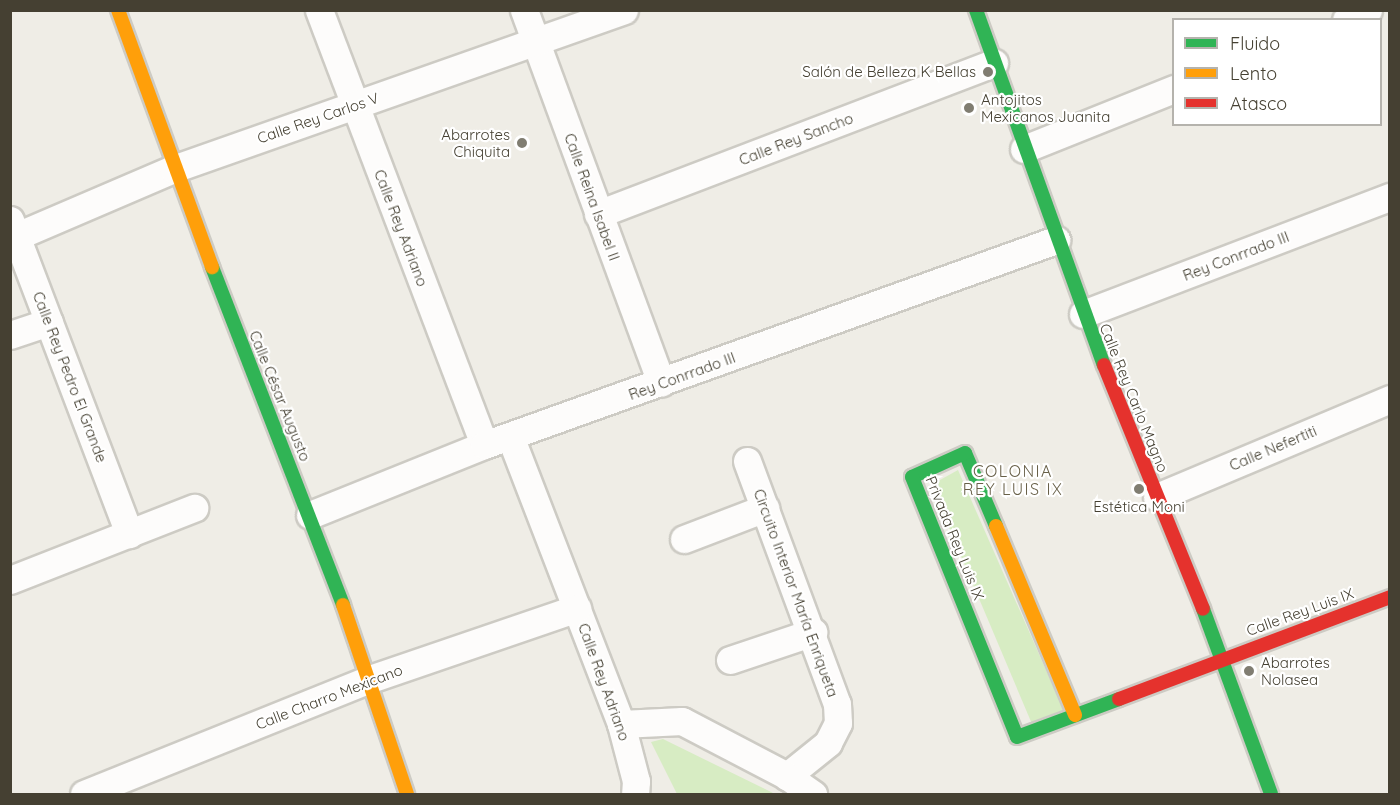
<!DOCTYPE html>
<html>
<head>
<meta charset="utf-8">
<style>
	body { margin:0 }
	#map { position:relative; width:1400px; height:805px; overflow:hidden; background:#efede6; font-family:Quicksand,sans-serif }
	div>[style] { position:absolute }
	.green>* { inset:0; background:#d7ecc3 }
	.roads { filter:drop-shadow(2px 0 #cdcbc4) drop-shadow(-2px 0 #cdcbc4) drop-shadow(0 2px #cdcbc4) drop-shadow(0 -2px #cdcbc4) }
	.street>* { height:27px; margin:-13.5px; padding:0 13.5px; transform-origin:13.5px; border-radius:13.5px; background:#fdfcfb }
	.fast>* { height:14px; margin:-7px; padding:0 7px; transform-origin:7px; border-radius:7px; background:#30b455 }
	.slow>* { height:14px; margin:-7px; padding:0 7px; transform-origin:7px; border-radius:7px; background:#ff9f0a }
	.jam>* { height:14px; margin:-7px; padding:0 7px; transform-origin:7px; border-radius:7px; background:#e5322d }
	.dots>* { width:16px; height:16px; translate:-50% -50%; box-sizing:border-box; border:3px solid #fff; border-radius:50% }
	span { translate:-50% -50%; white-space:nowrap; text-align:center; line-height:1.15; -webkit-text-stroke:4.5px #fff; paint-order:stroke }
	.poi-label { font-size:15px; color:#454032 }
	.right { translate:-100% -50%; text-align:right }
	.left { translate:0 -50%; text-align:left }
	.street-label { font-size:15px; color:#454032 }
	.neighbourhood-label { font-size:16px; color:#686048; letter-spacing:1.5px }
	.frame { position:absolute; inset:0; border:12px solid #454032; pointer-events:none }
	.legend { position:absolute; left:1172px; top:18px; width:210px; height:108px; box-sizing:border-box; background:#fff; border:2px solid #b5b3ad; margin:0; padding:8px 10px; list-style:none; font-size:18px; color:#454032 }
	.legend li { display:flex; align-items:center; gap:12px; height:30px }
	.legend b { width:30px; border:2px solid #b5b3ad }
</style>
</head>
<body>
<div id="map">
	<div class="green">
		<i style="clip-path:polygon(958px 470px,1064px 711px,1032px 724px,931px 485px)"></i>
		<i style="clip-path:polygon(663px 739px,775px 794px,677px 794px,651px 742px)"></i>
	</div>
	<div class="roads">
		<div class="street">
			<i style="left:319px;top:10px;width:465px;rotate:69.2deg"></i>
			<i style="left:524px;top:10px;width:397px;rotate:69.8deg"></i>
			<i style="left:1346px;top:20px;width:24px;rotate:-24deg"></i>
			<i style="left:1024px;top:149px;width:162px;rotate:-21.8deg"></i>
			<i style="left:598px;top:214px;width:424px;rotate:-20.9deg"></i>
			<i style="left:10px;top:220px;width:336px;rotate:69.2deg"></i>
			<i style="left:17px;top:236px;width:170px;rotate:-23.2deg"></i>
			<i style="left:173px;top:169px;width:478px;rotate:-19.4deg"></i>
			<i style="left:1083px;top:314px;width:329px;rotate:-20.9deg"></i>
			<i style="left:10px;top:335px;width:41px;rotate:-18.4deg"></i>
			<i style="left:510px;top:436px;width:309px;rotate:68.9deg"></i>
			<i style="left:621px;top:724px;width:59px;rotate:75.3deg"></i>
			<i style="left:636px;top:781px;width:13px;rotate:94deg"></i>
			<i style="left:747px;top:461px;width:259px;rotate:69.7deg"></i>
			<i style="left:837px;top:704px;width:19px;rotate:87deg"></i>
			<i style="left:838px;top:723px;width:22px;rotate:117deg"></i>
			<i style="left:828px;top:743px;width:53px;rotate:141.2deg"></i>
			<i style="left:1157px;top:497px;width:253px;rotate:-22.8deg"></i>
			<i style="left:310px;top:515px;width:188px;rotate:-21.9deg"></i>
			<i style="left:484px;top:445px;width:608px;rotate:-19.72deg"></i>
			<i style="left:684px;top:539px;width:87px;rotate:-20.9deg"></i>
			<i style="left:10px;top:580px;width:198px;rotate:-21.4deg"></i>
			<i style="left:730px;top:660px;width:88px;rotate:-18.6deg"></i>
			<i style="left:621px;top:724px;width:61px;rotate:-2.8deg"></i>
			<i style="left:682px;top:721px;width:119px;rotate:27.6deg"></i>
			<i style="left:787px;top:776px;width:32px;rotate:35deg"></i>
			<i style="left:84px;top:794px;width:308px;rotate:-21.9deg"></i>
			<i style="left:370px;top:679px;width:219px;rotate:-18.9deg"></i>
		</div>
		<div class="fast">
			<i style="left:976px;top:10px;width:377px;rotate:70.2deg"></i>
			<i style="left:212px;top:267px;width:362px;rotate:68.8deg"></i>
			<i style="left:996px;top:526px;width:79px;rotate:-113deg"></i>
			<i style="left:965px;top:453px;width:58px;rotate:155.6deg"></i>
			<i style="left:912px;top:477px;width:280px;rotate:68deg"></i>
			<i style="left:1017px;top:737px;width:109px;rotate:-20.4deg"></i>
			<i style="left:1203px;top:609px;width:197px;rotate:69.8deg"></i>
		</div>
		<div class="slow">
			<i style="left:118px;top:10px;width:274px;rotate:69.9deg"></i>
			<i style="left:996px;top:526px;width:205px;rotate:67.3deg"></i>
			<i style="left:343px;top:605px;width:200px;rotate:71.3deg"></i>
		</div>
		<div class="jam">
			<i style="left:1104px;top:365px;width:263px;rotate:67.9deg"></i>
			<i style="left:1119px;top:699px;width:290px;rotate:-20.6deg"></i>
		</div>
	</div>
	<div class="dots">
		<i style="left:988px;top:72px;background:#807d71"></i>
		<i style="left:969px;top:108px;background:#807d71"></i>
		<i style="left:522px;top:143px;background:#807d71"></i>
		<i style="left:1139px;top:489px;background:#807d71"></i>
		<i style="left:1249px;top:671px;background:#807d71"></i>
	</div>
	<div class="poi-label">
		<span class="right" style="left:976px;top:72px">Salón de Belleza K Bellas</span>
		<span class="left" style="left:981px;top:108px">Antojitos<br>Mexicanos Juanita</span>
		<span class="right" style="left:510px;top:143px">Abarrotes<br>Chiquita</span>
		<span style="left:1139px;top:507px">Estética Moni</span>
		<span class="left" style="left:1261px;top:671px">Abarrotes<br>Nolasea</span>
	</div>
	<div class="street-label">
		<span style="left:318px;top:118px;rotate:-19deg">Calle Rey Carlos V</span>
		<span style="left:796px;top:139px;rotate:-21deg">Calle Rey Sancho</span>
		<span style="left:592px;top:197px;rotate:70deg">Calle Reina Isabel II</span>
		<span style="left:401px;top:228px;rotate:69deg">Calle Rey Adriano</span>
		<span style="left:1236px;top:256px;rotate:-21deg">Rey Conrrado III</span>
		<span style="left:682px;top:376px;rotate:-20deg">Rey Conrrado III</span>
		<span style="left:70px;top:377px;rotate:69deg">Calle Rey Pedro El Grande</span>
		<span style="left:280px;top:396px;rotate:68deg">Calle César Augusto</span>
		<span style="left:1134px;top:398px;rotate:68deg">Calle Rey Carlo Magno</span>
		<span style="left:1273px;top:448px;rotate:-23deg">Calle Nefertiti</span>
		<span style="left:955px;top:538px;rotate:68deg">Privada Rey Luis IX</span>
		<span style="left:796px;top:593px;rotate:70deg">Circuito Interior María Enriqueta</span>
		<span style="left:1300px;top:612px;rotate:-20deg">Calle Rey Luis IX</span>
		<span style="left:604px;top:682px;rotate:70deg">Calle Rey Adriano</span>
		<span style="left:329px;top:697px;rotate:-21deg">Calle Charro Mexicano</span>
	</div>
	<div class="neighbourhood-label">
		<span style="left:1013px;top:480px">COLONIA<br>REY LUIS IX</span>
	</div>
	<div class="frame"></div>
	<ul class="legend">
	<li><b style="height:8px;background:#30b455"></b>Fluido</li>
	<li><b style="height:8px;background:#ff9f0a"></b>Lento</li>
	<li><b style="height:8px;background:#e5322d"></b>Atasco</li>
	</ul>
</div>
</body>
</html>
